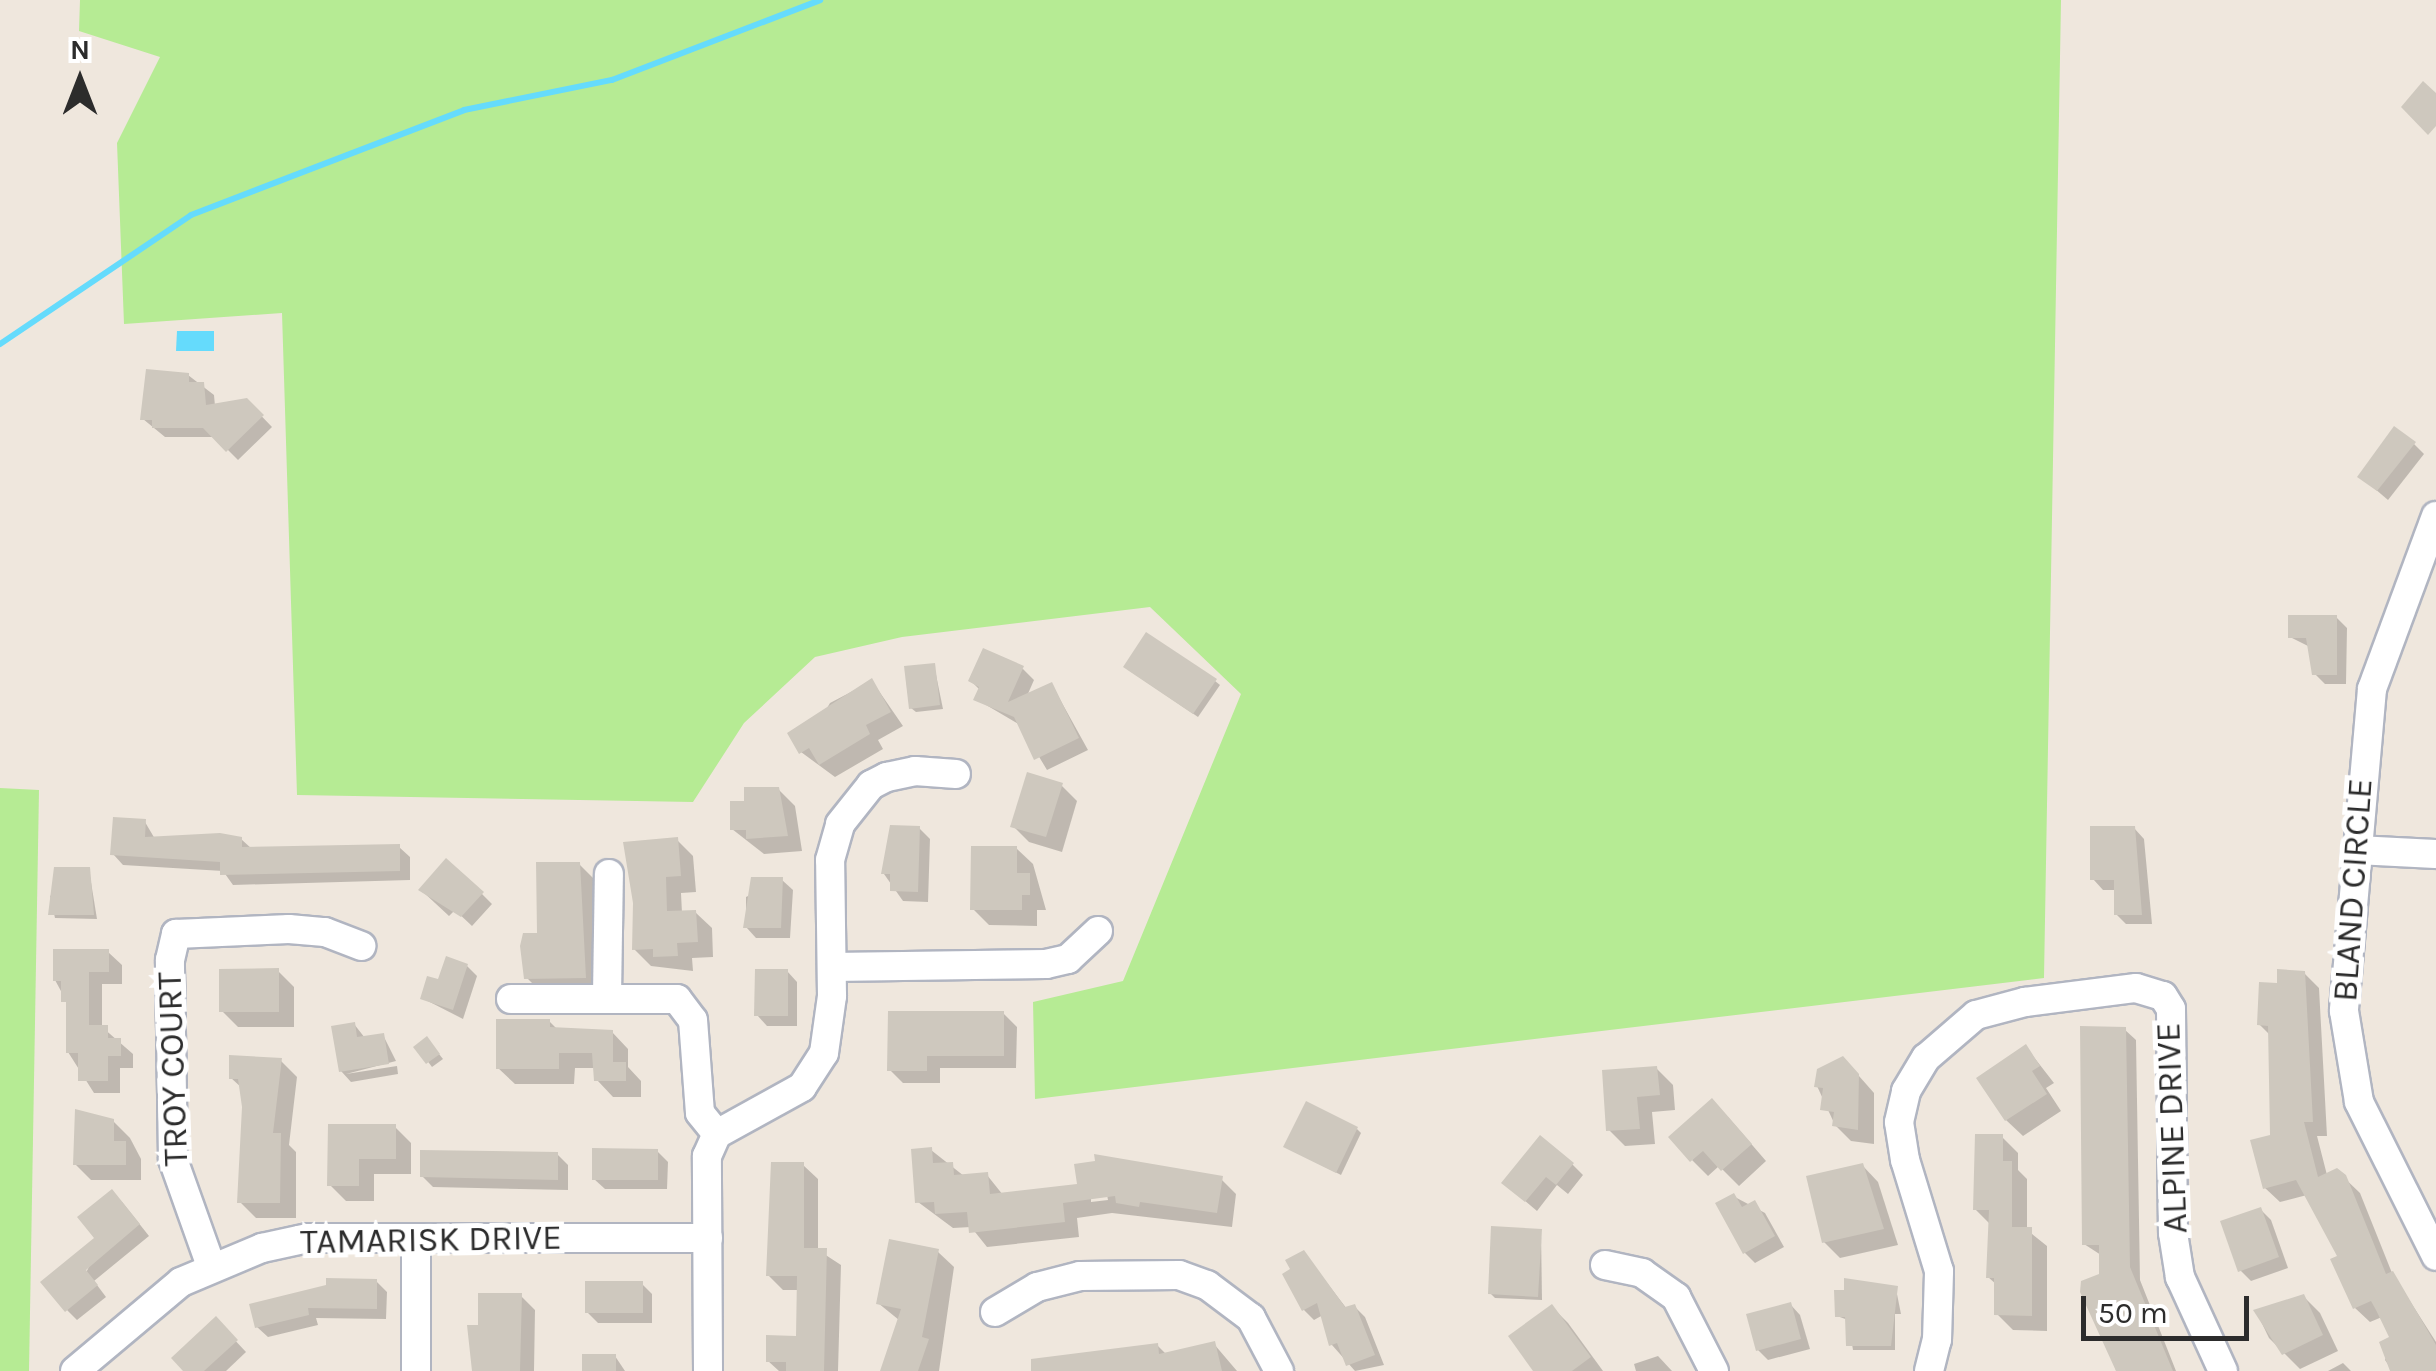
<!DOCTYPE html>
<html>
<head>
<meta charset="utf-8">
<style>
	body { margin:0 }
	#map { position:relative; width:2436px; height:1371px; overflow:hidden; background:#efe7dd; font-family:Karla,sans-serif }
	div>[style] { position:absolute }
	.green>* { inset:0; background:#b6eb94 }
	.water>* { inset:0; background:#65dbfc }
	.shadow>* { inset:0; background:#0003 }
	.stream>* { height:6px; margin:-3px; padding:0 3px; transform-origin:3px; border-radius:3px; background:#65dbfc }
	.building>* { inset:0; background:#cec8be }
	.roads { filter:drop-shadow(2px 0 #b1b5c1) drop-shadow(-2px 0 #b1b5c1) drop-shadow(0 2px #b1b5c1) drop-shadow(0 -2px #b1b5c1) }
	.minor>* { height:28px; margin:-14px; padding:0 14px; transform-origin:14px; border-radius:14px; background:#fff }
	span { translate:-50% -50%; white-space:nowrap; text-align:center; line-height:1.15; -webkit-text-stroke:10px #fff; paint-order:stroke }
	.street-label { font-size:35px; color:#2c2c2c }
	.north { position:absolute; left:30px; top:30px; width:100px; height:100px; -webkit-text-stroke:8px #fff; paint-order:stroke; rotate:0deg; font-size:28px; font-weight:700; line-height:40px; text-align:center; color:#2c2c2c }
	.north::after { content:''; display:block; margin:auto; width:35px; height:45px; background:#2c2c2c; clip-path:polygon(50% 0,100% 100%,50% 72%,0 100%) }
	.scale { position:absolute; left:2081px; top:1296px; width:168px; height:45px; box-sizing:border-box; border:5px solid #2c2c2c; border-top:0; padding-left:12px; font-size:30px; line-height:35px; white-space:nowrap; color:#2c2c2c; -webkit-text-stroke:8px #fff; paint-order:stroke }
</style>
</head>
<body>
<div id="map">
	<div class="green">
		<i style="clip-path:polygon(80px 0,2061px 0,2044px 978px,1035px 1099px,1033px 1002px,1123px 981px,1241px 694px,1150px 607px,902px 637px,815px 657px,744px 723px,693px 802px,297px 795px,282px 313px,124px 324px,117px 143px,160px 57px,79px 31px)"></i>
		<i style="clip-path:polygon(0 788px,39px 790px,29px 1371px,0 1371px)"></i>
	</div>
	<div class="water">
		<i style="clip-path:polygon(177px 331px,214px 331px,214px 351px,176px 351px)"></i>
	</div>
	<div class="shadow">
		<i style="clip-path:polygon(188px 375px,214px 395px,215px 406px,247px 401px,272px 427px,238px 460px,215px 437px,165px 437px,143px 419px)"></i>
		<i style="clip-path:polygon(2414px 444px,2424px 454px,2388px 500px,2361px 477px)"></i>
		<i style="clip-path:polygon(2336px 617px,2347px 628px,2346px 684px,2325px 684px,2315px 674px,2310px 647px,2290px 637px)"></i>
		<i style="clip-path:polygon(934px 665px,943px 709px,916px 712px,911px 708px)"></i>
		<i style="clip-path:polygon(1023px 669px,1034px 680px,1027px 696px,1052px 685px,1088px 750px,1047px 770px,1020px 725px,976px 699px,980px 690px,971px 681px)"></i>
		<i style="clip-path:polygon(1130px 671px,1215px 681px,1220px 685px,1198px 717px)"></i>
		<i style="clip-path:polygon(872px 681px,903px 726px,878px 740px,883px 749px,835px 777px,801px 752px,830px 703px)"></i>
		<i style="clip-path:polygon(1061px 785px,1077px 801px,1062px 852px,1029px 842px,1013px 826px)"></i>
		<i style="clip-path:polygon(778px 789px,795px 806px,802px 851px,764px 854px,732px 829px,746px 803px)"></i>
		<i style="clip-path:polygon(145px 822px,155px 839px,241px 839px,252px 849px,399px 847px,410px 857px,410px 880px,233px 885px,223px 871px,123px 865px,113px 854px)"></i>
		<i style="clip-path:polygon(919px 828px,930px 839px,928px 902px,903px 901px,884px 874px)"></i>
		<i style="clip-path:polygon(2134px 828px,2144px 839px,2152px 924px,2126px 924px,2116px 914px,2116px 890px,2103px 890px,2093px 879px)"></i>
		<i style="clip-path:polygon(677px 840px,693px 856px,696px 892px,681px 893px,682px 913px,695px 912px,712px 928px,713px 957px,692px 958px,693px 971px,651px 966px,634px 949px)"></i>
		<i style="clip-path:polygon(1016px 848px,1033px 864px,1046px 910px,1037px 910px,1037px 926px,989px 925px,973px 909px)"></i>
		<i style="clip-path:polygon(579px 864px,595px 880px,601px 993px,543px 994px,527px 978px,539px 935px)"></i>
		<i style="clip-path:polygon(89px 870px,97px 919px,55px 918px,50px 896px)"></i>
		<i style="clip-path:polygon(782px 880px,793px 890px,790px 938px,756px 938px,746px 927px,746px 897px)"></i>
		<i style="clip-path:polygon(421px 890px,482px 894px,492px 904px,472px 926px,455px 910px,449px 916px)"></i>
		<i style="clip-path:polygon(108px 952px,122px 965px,122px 984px,102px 984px,102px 1027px,133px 1054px,133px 1068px,120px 1068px,120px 1093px,94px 1093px,68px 1052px,69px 1006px,55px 980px)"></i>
		<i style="clip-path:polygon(467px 966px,477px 976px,463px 1019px,422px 998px)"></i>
		<i style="clip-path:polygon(278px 971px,294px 987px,294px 1027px,238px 1027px,222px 1011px)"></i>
		<i style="clip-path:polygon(787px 971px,797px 982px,797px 1026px,767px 1026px,757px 1015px)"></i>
		<i style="clip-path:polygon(2304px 973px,2319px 988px,2327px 1136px,2317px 1136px,2327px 1175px,2337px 1171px,2360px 1193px,2392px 1273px,2436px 1342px,2436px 1371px,2393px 1371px,2385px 1360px,2392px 1339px,2382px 1317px,2370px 1322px,2355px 1308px,2340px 1257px,2307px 1195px,2280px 1202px,2265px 1188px,2273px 1137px,2271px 1036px,2259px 1024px,2279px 986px)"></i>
		<i style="clip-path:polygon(1003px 1013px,1017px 1027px,1016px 1068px,940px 1068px,940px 1083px,903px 1083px,890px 1070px)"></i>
		<i style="clip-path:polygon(549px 1021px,557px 1029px,612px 1032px,628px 1049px,628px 1067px,641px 1081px,641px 1097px,613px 1097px,597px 1080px,596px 1068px,575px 1068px,574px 1084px,515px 1084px,498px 1068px)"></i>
		<i style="clip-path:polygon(354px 1024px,365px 1038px,383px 1035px,396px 1061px,346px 1074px,397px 1066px,398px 1074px,351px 1082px,341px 1071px)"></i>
		<i style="clip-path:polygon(2124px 1029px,2136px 1040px,2140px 1280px,2176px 1371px,2116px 1371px,2101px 1255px,2084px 1244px)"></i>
		<i style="clip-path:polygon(431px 1044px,443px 1059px,432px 1067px,417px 1047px)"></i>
		<i style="clip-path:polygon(2026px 1047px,2054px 1083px,2046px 1088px,2061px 1111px,2023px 1136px,2006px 1120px)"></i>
		<i style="clip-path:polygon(281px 1061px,297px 1077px,289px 1145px,296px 1152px,296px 1218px,256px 1218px,240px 1202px,244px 1107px,242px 1088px,231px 1078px)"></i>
		<i style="clip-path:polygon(1656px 1068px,1673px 1085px,1675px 1110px,1652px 1112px,1655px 1144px,1625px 1146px,1609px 1130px)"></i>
		<i style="clip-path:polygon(1859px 1076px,1874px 1093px,1874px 1144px,1851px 1141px,1835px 1125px,1817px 1086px)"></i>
		<i style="clip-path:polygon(78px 1112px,113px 1121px,130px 1138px,141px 1159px,141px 1180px,91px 1180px,75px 1164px)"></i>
		<i style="clip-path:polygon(1728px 1117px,1766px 1161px,1739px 1186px,1719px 1166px,1708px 1176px,1692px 1160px)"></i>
		<i style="clip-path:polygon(395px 1127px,411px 1143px,411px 1174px,374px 1174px,374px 1201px,346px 1201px,330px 1185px)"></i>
		<i style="clip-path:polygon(1357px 1129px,1361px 1133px,1341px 1175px,1286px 1147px)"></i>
		<i style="clip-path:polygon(2002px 1137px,2018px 1153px,2018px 1170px,2027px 1179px,2027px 1230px,2047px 1246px,2047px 1331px,2013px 1330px,1997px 1314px,1997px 1285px,1988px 1277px,1990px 1224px,1975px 1209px)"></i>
		<i style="clip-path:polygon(evenodd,931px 1150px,964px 1176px,987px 1175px,1003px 1195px,1221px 1179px,1236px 1194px,1232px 1227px,1112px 1213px,1077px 1218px,1079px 1237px,987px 1247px,971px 1227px,953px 1228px,918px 1202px,931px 1150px,1107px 1195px,1108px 1200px,1091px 1202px,1091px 1197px,1107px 1195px)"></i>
		<i style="clip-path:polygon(657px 1151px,668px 1162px,667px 1189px,605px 1189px,594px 1179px)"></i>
		<i style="clip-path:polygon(557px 1154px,568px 1165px,568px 1190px,433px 1187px,422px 1176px)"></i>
		<i style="clip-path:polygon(1572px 1164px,1583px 1175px,1568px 1194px,1557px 1185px,1537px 1211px,1504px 1183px)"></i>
		<i style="clip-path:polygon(803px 1165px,818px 1179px,818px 1250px,841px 1265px,838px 1371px,779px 1371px,768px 1361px,799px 1338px,799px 1290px,783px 1290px,768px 1275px)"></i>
		<i style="clip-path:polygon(1862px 1165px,1878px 1182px,1898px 1245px,1840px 1258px,1824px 1242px)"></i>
		<i style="clip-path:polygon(1733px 1196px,1765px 1213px,1784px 1247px,1755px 1263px,1745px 1253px)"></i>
		<i style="clip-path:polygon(122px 1202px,149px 1236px,94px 1281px,106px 1297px,77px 1320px,67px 1310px)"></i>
		<i style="clip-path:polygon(2261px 1210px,2271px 1220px,2288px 1268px,2251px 1281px,2240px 1270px)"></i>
		<i style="clip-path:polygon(1541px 1231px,1542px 1300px,1495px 1298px,1490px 1293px)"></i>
		<i style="clip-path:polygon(937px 1251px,954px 1267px,939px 1371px,882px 1371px,899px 1320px,878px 1303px)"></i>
		<i style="clip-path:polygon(1304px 1253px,1347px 1309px,1355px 1307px,1365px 1317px,1384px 1365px,1355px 1371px,1332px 1345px,1323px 1315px,1314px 1320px,1304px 1310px,1293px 1270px)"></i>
		<i style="clip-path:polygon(376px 1281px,387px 1292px,386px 1319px,316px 1318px,318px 1325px,268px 1337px,257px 1327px,328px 1287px)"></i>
		<i style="clip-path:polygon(642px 1284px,652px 1294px,652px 1323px,598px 1323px,587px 1312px)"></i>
		<i style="clip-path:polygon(1896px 1289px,1901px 1314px,1895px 1314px,1895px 1350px,1853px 1350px,1848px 1320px,1837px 1316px)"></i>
		<i style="clip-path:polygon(521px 1296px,535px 1310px,534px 1371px,477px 1371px,470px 1327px,481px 1327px)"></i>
		<i style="clip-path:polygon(2304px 1297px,2320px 1313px,2338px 1351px,2300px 1369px,2269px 1338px,2256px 1311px)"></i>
		<i style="clip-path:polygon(1790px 1304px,1800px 1315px,1810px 1349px,1768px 1360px,1758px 1350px)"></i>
		<i style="clip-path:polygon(1552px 1307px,1568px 1323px,1603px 1371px,1537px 1371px)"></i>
		<i style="clip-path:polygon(216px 1320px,246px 1352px,226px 1371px,186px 1371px)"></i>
		<i style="clip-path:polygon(1214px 1344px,1237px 1371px,1060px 1371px,1157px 1345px,1167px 1355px)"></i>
		<i style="clip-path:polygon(615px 1356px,625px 1371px,584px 1371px)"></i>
		<i style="clip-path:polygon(1658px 1356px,1672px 1371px,1636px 1371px,1634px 1364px)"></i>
		<i style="clip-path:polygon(2343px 1363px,2351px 1371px,2328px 1371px)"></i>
	</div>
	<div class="stream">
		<i style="left:0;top:344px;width:230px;rotate:-34deg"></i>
		<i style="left:191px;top:215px;width:292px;rotate:-21deg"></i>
		<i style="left:464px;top:110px;width:151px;rotate:-11.5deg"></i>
		<i style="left:612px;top:80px;width:223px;rotate:-21deg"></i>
	</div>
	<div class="building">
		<i style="clip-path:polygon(2423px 81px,2436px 93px,2436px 126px,2428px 135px,2401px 107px)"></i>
		<i style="clip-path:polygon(146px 369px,189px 373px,189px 382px,204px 382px,206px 405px,247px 398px,264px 415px,226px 452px,203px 428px,152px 428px,152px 420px,140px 420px)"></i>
		<i style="clip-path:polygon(2394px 426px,2416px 442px,2377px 491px,2357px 477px)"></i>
		<i style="clip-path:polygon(2288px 615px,2337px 615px,2337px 675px,2312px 675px,2306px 638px,2288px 638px)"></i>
		<i style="clip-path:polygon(1146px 632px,1217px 679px,1193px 714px,1123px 667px)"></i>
		<i style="clip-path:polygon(983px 648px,1024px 666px,1008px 702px,1052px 682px,1079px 738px,1034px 760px,1014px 717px,973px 700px,979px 687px,968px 681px)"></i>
		<i style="clip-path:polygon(935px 663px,940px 705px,909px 709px,904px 666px)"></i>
		<i style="clip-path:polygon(872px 678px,891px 712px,866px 725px,870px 734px,819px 765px,809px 748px,799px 754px,787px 733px)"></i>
		<i style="clip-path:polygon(1027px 772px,1063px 783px,1046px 837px,1010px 827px)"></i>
		<i style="clip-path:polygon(744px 787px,779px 787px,788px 836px,746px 839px,746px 830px,730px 830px,730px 801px,744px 801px)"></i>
		<i style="clip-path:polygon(113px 817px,146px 819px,145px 837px,220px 833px,242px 837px,242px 847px,400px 844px,400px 871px,220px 875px,220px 862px,110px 855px)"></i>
		<i style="clip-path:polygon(890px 825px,920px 826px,918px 892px,890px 891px,890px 874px,881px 874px)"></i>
		<i style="clip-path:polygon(2090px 826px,2135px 826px,2142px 915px,2114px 915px,2114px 880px,2090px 880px)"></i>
		<i style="clip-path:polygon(678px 837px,681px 876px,666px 877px,667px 911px,696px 910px,698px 942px,677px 943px,678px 956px,653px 957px,653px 949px,632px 950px,633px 903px,623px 842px)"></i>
		<i style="clip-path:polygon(971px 846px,1017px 846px,1017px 873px,1030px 873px,1030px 895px,1022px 895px,1022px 910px,970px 910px)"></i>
		<i style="clip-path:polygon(446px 858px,484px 892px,461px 917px,418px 890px)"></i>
		<i style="clip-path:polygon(536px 862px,580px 862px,586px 978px,524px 979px,520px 946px,523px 933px,537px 933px)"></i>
		<i style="clip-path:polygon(54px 867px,90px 867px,94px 915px,48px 915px)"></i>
		<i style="clip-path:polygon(751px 877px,783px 877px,781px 928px,743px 928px)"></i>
		<i style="clip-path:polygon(53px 949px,109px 949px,109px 972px,89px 972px,89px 1025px,108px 1025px,108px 1038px,121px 1038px,121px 1056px,108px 1056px,108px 1081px,78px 1081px,78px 1053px,66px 1053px,66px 1002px,61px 1002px,61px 981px,53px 981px)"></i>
		<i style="clip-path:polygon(446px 956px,468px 964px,453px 1010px,420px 999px,427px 976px,438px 979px)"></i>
		<i style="clip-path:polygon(279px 968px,279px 1012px,219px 1012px,219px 969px)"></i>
		<i style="clip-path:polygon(755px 969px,788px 969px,788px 1016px,754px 1016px)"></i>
		<i style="clip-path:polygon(2277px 969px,2305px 971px,2313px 1122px,2304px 1122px,2318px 1177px,2337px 1168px,2346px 1175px,2386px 1274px,2393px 1271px,2436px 1345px,2436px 1371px,2390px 1371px,2379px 1342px,2389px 1337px,2376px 1310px,2371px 1301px,2353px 1309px,2330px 1259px,2337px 1256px,2296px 1180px,2263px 1189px,2250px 1140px,2270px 1135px,2268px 1026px,2257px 1025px,2259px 982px,2277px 983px)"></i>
		<i style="clip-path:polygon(888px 1011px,1004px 1011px,1004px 1056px,927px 1056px,927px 1071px,887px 1071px)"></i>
		<i style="clip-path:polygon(496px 1019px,550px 1019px,550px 1027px,613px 1030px,613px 1062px,626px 1062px,626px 1081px,594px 1081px,592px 1053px,559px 1053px,559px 1069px,496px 1069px)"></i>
		<i style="clip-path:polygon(355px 1022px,357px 1037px,384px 1033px,389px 1064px,339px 1072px,331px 1026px)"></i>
		<i style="clip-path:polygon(2080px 1026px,2126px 1027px,2130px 1267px,2173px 1371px,2116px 1371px,2080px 1292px,2081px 1281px,2099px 1274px,2099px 1245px,2082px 1245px)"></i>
		<i style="clip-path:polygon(427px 1036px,440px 1054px,426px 1064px,413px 1047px)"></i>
		<i style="clip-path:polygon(2026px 1044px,2040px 1066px,2032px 1071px,2047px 1094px,2005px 1121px,1976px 1078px)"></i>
		<i style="clip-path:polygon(229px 1055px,282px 1058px,273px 1133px,281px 1133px,280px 1203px,237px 1203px,242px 1107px,238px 1079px,229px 1079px)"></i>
		<i style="clip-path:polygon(1843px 1056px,1859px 1074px,1858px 1130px,1832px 1126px,1834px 1112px,1820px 1110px,1823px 1088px,1814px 1087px,1817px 1069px)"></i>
		<i style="clip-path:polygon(1657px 1066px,1660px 1095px,1637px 1097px,1640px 1129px,1606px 1131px,1602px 1070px)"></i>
		<i style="clip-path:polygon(1712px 1098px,1752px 1144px,1721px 1171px,1703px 1151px,1690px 1162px,1668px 1137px)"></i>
		<i style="clip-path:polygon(1306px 1101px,1358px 1127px,1336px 1173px,1283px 1147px)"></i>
		<i style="clip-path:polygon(75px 1109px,114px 1119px,114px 1141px,126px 1141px,126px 1165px,73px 1165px)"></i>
		<i style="clip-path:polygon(328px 1124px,396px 1124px,396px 1159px,359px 1159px,359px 1186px,327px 1186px)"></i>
		<i style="clip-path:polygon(1975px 1134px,2003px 1134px,2003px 1161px,2012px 1161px,2012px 1227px,2032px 1227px,2032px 1316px,1994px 1315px,1994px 1278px,1986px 1278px,1989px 1210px,1973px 1210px)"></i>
		<i style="clip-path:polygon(1540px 1135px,1574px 1163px,1556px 1185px,1546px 1177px,1525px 1202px,1501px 1183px)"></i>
		<i style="clip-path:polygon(932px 1147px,933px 1163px,953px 1162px,954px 1175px,988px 1172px,990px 1194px,1077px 1184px,1074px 1164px,1095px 1161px,1094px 1154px,1223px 1176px,1217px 1213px,1140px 1202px,1139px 1207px,1116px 1203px,1115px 1196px,1063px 1203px,1065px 1222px,969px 1233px,967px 1212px,935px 1214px,934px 1202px,915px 1203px,911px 1149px)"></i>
		<i style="clip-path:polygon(592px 1148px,658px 1149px,658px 1180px,592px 1180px)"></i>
		<i style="clip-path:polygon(420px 1150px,558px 1152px,558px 1180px,420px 1177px)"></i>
		<i style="clip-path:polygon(771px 1162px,804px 1162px,804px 1248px,827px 1248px,824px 1371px,786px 1371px,786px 1362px,766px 1362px,766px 1335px,796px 1336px,797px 1276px,766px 1276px)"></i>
		<i style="clip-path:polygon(1863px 1163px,1884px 1229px,1822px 1243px,1806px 1176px)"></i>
		<i style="clip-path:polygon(112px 1189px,140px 1224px,86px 1270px,98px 1285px,65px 1312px,40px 1282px,94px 1238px,77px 1217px)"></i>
		<i style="clip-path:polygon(1734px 1193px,1742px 1207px,1755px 1200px,1775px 1236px,1743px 1254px,1715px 1203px)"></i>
		<i style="clip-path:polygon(2261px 1207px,2279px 1257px,2238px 1272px,2220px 1221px)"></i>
		<i style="clip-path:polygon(1491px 1226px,1542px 1229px,1538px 1297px,1488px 1294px)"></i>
		<i style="clip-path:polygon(889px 1239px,939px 1249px,922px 1337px,929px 1339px,918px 1371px,880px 1371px,901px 1309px,876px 1304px)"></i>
		<i style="clip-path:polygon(1304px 1250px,1345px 1307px,1355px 1304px,1375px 1355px,1346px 1366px,1337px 1343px,1329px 1346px,1317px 1303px,1302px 1311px,1282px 1274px,1290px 1269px,1285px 1260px)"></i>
		<i style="clip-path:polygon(326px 1278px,377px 1279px,377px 1309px,308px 1308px,309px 1315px,255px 1328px,249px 1304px,326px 1285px)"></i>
		<i style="clip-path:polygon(1844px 1278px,1898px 1286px,1891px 1346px,1846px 1346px,1845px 1317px,1835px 1317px,1834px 1290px,1844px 1290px)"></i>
		<i style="clip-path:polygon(585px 1281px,643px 1281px,643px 1313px,585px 1313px)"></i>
		<i style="clip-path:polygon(478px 1293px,522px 1293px,520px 1371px,472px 1371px,467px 1325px,478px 1325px)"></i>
		<i style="clip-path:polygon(2304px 1294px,2323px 1335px,2282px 1355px,2253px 1310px)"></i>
		<i style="clip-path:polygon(1791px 1302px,1801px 1339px,1756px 1351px,1746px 1314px)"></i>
		<i style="clip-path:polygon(1552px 1304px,1591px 1357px,1572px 1371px,1533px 1371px,1508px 1336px)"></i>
		<i style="clip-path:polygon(216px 1316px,238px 1340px,204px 1371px,183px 1371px,171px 1358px)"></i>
		<i style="clip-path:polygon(1215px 1341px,1222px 1371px,1031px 1371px,1031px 1359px,1158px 1343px,1159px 1354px)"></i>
		<i style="clip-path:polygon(582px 1354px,616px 1354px,616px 1371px,582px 1371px)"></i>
	</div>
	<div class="roads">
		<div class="minor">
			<i style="left:2436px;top:516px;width:184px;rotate:110.3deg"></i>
			<i style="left:2372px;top:689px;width:323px;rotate:95deg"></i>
			<i style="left:2344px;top:1011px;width:92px;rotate:80.6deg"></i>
			<i style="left:2359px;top:1102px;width:172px;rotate:63.4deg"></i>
			<i style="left:2356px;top:850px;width:80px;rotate:2.9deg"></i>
			<i style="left:832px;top:967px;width:214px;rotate:-0.8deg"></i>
			<i style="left:1046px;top:964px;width:23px;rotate:-13deg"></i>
			<i style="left:1068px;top:959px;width:41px;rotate:-43deg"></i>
			<i style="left:607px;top:995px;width:121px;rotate:-89.1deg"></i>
			<i style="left:511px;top:999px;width:166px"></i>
			<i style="left:677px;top:999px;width:26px;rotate:53deg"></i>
			<i style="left:693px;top:1020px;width:93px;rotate:85.7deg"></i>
			<i style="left:700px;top:1113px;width:27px;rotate:51deg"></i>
			<i style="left:416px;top:1238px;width:133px;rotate:90deg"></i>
			<i style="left:1605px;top:1265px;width:38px;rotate:12deg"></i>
			<i style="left:1642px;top:1273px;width:42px;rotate:35.2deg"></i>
			<i style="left:1676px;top:1297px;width:83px;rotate:62.8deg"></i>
			<i style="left:211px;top:1266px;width:114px;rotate:-109.6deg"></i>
			<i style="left:173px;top:1159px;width:199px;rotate:-90.9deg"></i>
			<i style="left:170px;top:960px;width:27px;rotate:-77deg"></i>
			<i style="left:176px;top:934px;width:113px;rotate:-2.5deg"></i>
			<i style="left:289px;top:929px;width:36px;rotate:5deg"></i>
			<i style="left:325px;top:932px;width:39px;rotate:21deg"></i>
			<i style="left:995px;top:1312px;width:49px;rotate:-30.8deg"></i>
			<i style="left:1037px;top:1287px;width:44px;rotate:-14.3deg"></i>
			<i style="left:1080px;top:1276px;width:99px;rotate:-0.6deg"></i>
			<i style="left:1179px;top:1275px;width:30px;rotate:20deg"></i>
			<i style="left:1207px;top:1285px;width:55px;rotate:36.9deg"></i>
			<i style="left:1251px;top:1318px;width:60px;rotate:62.2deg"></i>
			<i style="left:75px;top:1371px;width:138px;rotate:-40deg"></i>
			<i style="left:181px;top:1282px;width:88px;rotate:-22.8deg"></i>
			<i style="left:262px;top:1248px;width:47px;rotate:-12.3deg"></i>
			<i style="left:308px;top:1238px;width:400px"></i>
			<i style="left:708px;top:1371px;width:215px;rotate:-90.3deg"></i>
			<i style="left:707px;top:1156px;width:24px;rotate:-66deg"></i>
			<i style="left:717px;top:1134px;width:97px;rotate:-28.9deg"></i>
			<i style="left:802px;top:1087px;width:40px;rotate:-57.1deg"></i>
			<i style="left:824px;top:1053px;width:58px;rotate:-82deg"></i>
			<i style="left:832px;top:996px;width:136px;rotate:-90.8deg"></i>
			<i style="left:830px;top:860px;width:37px;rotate:-74deg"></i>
			<i style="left:840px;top:824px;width:50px;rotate:-51.5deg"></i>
			<i style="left:871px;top:785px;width:18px;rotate:-27deg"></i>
			<i style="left:887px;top:777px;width:29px;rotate:-12deg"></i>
			<i style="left:915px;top:771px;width:41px;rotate:4.2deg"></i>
			<i style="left:1929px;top:1371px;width:32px;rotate:-76deg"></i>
			<i style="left:1937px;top:1340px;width:69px;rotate:-88.3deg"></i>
			<i style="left:1939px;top:1271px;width:116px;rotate:-107deg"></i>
			<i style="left:1905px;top:1160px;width:38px;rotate:-99deg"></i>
			<i style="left:1899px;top:1122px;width:32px;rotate:-77deg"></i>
			<i style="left:1906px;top:1091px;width:39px;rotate:-59deg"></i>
			<i style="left:1926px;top:1058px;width:66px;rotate:-40.7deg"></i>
			<i style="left:1976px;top:1015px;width:51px;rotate:-14.9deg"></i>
			<i style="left:2025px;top:1002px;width:112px;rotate:-7.2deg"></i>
			<i style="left:2136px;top:988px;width:28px;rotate:17deg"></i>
			<i style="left:2163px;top:996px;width:15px;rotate:58deg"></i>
			<i style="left:2171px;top:1009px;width:224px;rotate:89.5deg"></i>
			<i style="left:2173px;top:1233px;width:45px;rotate:81deg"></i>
			<i style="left:2180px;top:1277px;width:103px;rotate:65.4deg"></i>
		</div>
	</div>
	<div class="street-label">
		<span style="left:2353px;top:890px;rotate:-86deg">BLAND CIRCLE</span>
		<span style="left:173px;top:1069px;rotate:-92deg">TROY COURT</span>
		<span style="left:2172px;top:1128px;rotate:-92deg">ALPINE DRIVE</span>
		<span style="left:431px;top:1240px;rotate:-1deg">TAMARISK DRIVE</span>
	</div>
	<div class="north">N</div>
	<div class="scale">50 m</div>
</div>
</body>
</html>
